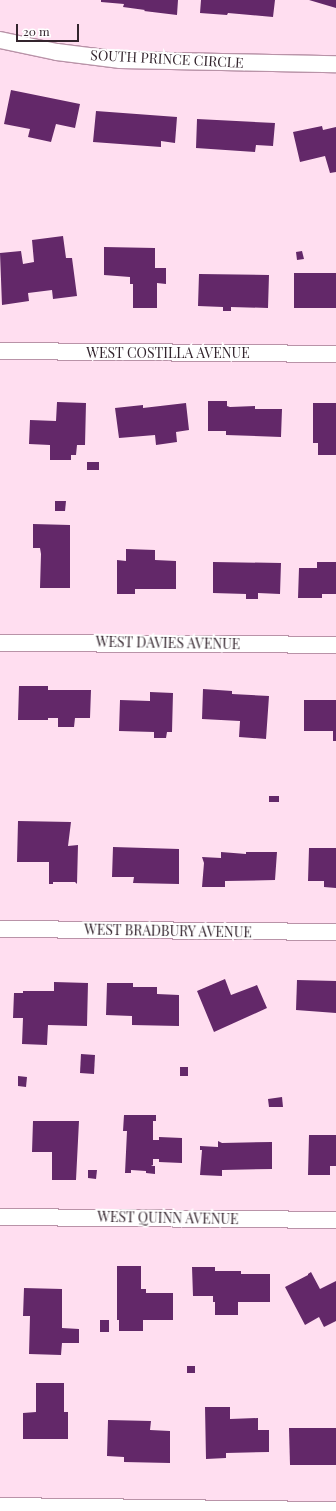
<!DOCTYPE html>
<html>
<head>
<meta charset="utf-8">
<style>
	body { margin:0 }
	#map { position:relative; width:336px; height:1511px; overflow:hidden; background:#ffdef0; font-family:"Playfair Display",serif }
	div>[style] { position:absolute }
	.building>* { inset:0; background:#632869 }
	.roads { filter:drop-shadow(1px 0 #b993a8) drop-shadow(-1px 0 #b993a8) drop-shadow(0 1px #b993a8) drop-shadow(0 -1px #b993a8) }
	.street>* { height:16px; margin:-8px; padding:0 8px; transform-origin:8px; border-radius:8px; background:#fff }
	span { translate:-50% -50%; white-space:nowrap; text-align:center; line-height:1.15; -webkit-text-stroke:4px #fff; paint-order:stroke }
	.street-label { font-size:14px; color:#33242d }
	.scale { position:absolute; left:16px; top:24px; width:63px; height:18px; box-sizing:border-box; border:2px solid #33242d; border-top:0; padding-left:5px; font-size:12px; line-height:14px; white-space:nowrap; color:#33242d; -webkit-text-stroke:3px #fff; paint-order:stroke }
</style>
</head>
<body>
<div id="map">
	<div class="building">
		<i style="clip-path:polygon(101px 0,178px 0,177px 15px,144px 11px,145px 10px,123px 7px,124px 4px,101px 2px)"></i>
		<i style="clip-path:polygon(201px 0,275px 0,273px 17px,228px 13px,227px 15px,200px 13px)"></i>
		<i style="clip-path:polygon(309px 0,336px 0,336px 8px)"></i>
		<i style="clip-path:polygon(11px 90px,80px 104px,75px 128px,56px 124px,51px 142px,28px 137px,30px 129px,4px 124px)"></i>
		<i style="clip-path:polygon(96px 111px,177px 117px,175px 143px,161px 141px,161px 147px,93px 142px)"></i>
		<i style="clip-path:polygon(197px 119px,275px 123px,273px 146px,256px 145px,255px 152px,196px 148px)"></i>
		<i style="clip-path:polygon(322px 126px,323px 130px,336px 127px,336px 172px,330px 173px,325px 156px,300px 162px,293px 132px)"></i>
		<i style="clip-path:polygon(63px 236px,66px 258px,72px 258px,77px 296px,53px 299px,52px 290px,28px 293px,29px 301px,2px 305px,0 253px,21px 251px,23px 264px,34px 262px,32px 240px)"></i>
		<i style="clip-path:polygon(104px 247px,155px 248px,155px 268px,166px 268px,166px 284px,157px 283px,157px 308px,133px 308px,133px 284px,130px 284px,130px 277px,104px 275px)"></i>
		<i style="clip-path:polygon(302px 251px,304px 259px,297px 260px,296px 252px)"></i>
		<i style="clip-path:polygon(294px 273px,336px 273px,336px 308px,294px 308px)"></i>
		<i style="clip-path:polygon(199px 274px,269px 275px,268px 308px,231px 307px,231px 311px,223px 311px,223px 307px,198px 306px)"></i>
		<i style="clip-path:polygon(208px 401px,227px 401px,227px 406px,230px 407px,255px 406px,255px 409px,282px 409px,281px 437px,226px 435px,226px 431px,208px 431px)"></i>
		<i style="clip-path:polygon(57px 402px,86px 403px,85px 445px,77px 445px,76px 455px,71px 455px,71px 460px,50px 460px,50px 445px,29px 444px,30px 420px,56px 421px)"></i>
		<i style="clip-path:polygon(186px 403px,189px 430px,176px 432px,177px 442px,156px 445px,155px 435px,119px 438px,115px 408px,143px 405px,143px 408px)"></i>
		<i style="clip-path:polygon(313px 403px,336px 403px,336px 455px,318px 455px,318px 443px,313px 443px)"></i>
		<i style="clip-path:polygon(87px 462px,99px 462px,99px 470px,87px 470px)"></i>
		<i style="clip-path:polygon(55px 501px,66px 501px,65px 511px,55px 511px)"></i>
		<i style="clip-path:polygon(33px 524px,70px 525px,70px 588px,40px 588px,41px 554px,40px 548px,33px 548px)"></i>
		<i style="clip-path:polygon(126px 549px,155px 550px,155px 560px,176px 561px,176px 589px,135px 589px,135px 594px,117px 594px,117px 560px,126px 561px)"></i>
		<i style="clip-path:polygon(213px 562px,281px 563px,280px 594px,258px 593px,258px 599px,246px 599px,246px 594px,213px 593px)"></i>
		<i style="clip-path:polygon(317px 562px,336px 562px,336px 594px,322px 594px,322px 598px,298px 598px,299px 568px,317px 568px)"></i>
		<i style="clip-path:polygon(19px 686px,48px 686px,48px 690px,91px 690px,90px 718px,75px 718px,74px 727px,58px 727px,58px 718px,48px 718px,48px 720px,18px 720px)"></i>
		<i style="clip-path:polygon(203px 689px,232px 691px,232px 694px,269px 696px,266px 739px,239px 737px,240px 721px,202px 719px)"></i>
		<i style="clip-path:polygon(150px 692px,173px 693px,172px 732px,167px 732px,166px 738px,154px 738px,154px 732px,119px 731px,120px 700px,150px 701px)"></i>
		<i style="clip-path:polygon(304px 700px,336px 700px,336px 741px,333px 741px,333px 731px,304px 731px)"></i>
		<i style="clip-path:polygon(269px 796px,279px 796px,279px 802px,269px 802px)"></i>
		<i style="clip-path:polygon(18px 821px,71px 822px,68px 846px,78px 845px,77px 884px,75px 882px,53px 882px,53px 884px,49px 884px,49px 862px,17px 862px)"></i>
		<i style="clip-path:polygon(113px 847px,179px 849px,179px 884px,133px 883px,134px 877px,112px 877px)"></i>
		<i style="clip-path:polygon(309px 848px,336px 848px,336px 888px,324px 887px,324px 881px,308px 881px)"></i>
		<i style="clip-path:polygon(221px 852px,246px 854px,246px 852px,277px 852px,275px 880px,225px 881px,225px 887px,202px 887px,204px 863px,202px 857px,221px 858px)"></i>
		<i style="clip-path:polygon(225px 979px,231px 995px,257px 985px,267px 1008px,214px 1032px,197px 991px)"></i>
		<i style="clip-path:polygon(297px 980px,336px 981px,336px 1013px,296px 1010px)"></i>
		<i style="clip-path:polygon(54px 982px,88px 983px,87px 1026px,48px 1025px,47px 1045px,22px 1044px,23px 1018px,13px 1018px,14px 993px,23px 993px,23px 991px,54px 991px)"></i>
		<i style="clip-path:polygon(107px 983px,133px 983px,133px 987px,157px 987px,157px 994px,179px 995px,179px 1026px,132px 1025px,132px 1016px,106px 1015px)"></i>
		<i style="clip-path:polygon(81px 1054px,95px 1055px,94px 1074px,80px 1073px)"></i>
		<i style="clip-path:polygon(180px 1067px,188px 1067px,188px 1076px,180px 1076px)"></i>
		<i style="clip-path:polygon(18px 1076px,27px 1077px,26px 1087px,18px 1086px)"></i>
		<i style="clip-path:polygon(282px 1097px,283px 1107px,269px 1107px,268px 1099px)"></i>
		<i style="clip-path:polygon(124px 1115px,156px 1115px,156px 1121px,153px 1121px,153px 1140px,159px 1140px,159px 1137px,182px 1138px,182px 1163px,159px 1162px,159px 1159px,153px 1159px,153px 1165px,151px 1166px,155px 1166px,155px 1174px,146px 1173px,146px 1171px,131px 1170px,131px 1173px,125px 1173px,127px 1131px,123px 1131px)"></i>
		<i style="clip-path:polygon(33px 1121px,79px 1121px,76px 1180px,52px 1180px,52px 1152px,32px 1152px)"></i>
		<i style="clip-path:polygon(309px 1135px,336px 1135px,336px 1166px,330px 1166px,330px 1175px,308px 1175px)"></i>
		<i style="clip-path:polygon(218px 1141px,222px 1143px,272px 1142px,272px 1169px,222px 1170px,222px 1176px,200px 1175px,202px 1150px,200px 1150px,200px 1146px,218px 1147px)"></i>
		<i style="clip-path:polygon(88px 1170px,97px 1170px,96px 1179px,88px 1178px)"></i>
		<i style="clip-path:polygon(117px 1266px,141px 1266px,141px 1289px,146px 1289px,146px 1293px,173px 1293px,173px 1320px,143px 1320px,143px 1331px,119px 1331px,119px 1320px,117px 1320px)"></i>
		<i style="clip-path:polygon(192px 1267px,215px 1267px,215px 1271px,241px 1271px,241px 1274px,270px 1274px,270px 1302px,238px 1302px,238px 1315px,215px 1315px,215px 1302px,213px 1302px,213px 1296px,193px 1296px)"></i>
		<i style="clip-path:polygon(311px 1272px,320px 1289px,336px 1281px,336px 1321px,324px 1327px,319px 1317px,305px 1325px,285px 1287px,308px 1275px,308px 1274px)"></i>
		<i style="clip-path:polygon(24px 1288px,62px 1289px,62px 1328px,79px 1329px,79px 1343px,62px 1343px,61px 1355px,29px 1354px,30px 1316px,23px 1316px)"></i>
		<i style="clip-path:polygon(100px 1320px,109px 1320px,109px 1332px,100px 1332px)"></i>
		<i style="clip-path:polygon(187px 1366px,195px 1366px,195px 1373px,187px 1373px)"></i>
		<i style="clip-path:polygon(36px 1383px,64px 1383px,64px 1412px,68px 1412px,68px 1439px,23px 1439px,23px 1413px,36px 1412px)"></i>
		<i style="clip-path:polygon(205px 1407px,230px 1407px,230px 1419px,258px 1418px,258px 1430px,269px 1430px,269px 1452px,226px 1453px,226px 1458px,206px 1459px)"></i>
		<i style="clip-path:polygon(108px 1420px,151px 1421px,150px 1430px,170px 1431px,170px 1463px,124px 1462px,124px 1457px,107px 1456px)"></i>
		<i style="clip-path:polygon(289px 1428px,336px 1428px,336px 1465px,290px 1465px)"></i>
	</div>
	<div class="roads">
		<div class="street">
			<i style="left:0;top:40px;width:58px;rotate:11.9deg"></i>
			<i style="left:57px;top:52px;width:64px;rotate:7.2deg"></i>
			<i style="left:120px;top:60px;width:216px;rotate:1.1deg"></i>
			<i style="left:0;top:351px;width:336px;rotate:0.5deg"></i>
			<i style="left:0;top:643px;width:336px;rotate:0.3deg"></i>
			<i style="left:0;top:929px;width:336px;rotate:0.5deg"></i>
			<i style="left:0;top:1217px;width:336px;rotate:0.5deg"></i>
			<i style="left:0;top:1506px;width:336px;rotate:0.7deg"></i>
		</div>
	</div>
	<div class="street-label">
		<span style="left:167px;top:59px;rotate:3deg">SOUTH PRINCE CIRCLE</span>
		<span style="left:168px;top:353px">WEST COSTILLA AVENUE</span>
		<span style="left:168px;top:643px;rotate:1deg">WEST DAVIES AVENUE</span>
		<span style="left:168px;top:931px;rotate:1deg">WEST BRADBURY AVENUE</span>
		<span style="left:168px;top:1218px;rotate:1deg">WEST QUINN AVENUE</span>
	</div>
	<div class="scale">20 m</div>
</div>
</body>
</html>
